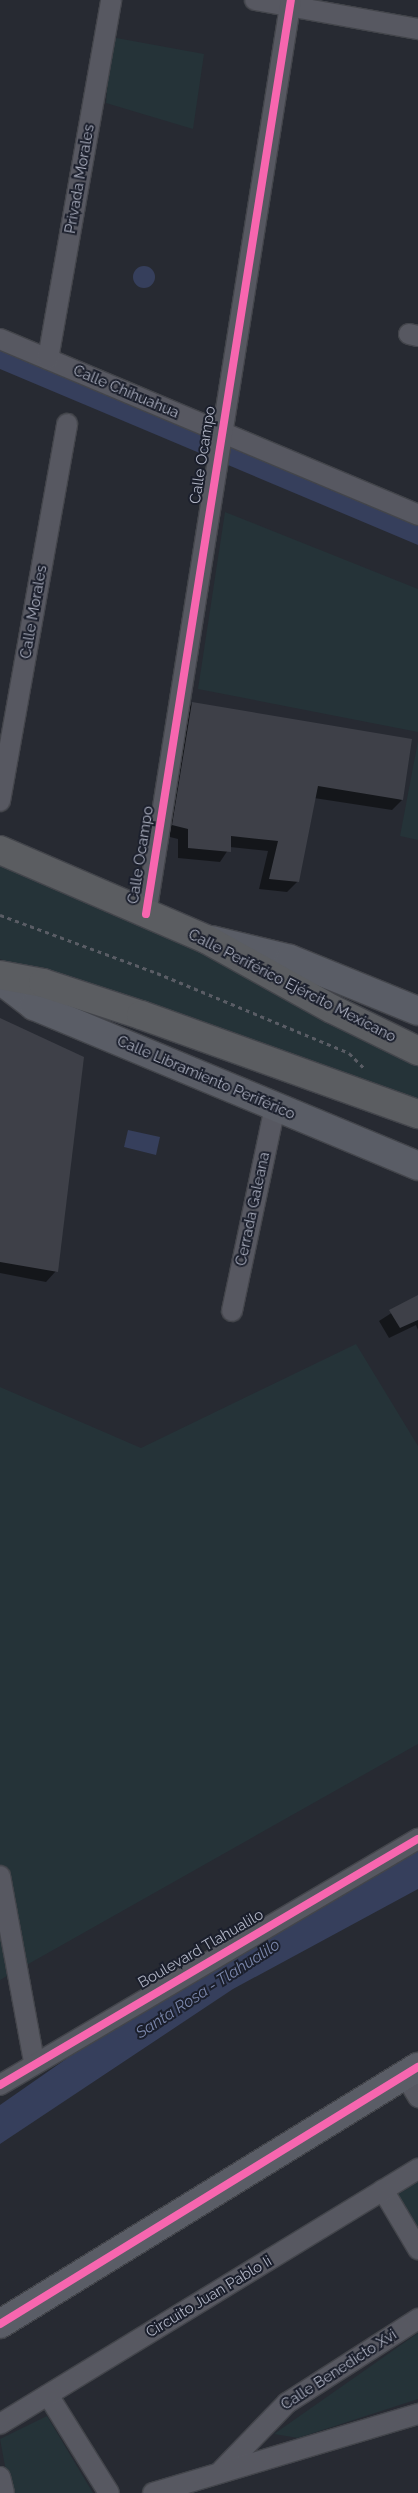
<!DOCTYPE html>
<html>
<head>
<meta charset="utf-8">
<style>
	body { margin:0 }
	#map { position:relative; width:418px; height:2493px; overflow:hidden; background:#272a32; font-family:Raleway,sans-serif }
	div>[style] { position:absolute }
	.green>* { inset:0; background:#253338 }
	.water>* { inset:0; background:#363f5c }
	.round { border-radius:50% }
	.shadow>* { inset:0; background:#0007 }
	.building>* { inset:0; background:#3e4048 }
	.path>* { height:3px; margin-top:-1.5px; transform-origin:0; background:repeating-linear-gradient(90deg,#5a5d65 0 4px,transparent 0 8px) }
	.roads { filter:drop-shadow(1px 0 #43454b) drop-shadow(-1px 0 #43454b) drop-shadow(0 1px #43454b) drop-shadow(0 -1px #43454b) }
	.street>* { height:20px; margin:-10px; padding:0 10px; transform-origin:10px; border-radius:10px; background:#575861 }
	.secondary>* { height:28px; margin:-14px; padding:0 14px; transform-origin:14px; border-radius:14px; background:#5a5d66 }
	.highway>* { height:28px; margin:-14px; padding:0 14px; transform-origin:14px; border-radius:14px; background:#5b5d61 }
	.cycleway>* { height:8px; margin:-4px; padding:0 4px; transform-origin:4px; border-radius:4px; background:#f766af }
	span { translate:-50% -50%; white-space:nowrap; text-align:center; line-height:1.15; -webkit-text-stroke:4px #1b1f2c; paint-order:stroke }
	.street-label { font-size:15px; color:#b0b4c4 }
	.water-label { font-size:16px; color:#7a86aa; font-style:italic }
</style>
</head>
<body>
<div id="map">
	<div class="green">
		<i style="clip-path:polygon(111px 37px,204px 54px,193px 129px,106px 103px)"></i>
		<i style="clip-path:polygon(225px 512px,418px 589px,418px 732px,198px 689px)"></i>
		<i style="clip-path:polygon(418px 741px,418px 840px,400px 836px)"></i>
		<i style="clip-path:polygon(0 854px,418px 1048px,418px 1105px,0 959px)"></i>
		<i style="clip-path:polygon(356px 1344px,418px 1446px,418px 1744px,0 1980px,0 1387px,141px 1448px)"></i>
		<i style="clip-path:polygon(418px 2182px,418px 2229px,397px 2195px)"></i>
		<i style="clip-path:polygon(418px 2333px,418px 2399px,298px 2438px,274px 2434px)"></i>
		<i style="clip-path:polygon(47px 2416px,93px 2493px,10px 2493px,0 2439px)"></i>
	</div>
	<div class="water">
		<i class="round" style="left:133px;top:266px;width:22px;height:22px"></i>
		<i style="clip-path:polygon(0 346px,418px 523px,418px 545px,0 369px)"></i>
		<i style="clip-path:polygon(128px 1130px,160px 1137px,156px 1155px,124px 1147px)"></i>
		<i style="clip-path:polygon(418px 1843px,418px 1889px,233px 1989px,0 2144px,0 2105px,224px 1949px)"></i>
	</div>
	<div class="shadow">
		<i style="clip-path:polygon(192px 703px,402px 800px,392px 810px,314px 798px,298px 881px,287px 892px,259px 889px,268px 851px,230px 847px,220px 862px,178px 858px,178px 839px,162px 835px,182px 714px)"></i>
		<i style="clip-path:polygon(0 1020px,56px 1271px,46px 1282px,0 1273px)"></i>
		<i style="clip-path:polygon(418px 1296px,418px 1330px,416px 1325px,389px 1338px,379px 1321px)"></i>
	</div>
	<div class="building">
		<i style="clip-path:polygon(192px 702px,412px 739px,403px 800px,318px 786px,299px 882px,269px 879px,278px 841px,231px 836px,231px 852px,188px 848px,188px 829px,172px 825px)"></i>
		<i style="clip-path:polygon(0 1018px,84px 1057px,58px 1272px,0 1262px)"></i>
		<i style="clip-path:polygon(418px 1295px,418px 1320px,400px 1328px,389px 1310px)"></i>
	</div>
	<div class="path">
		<i style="left:0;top:915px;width:167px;rotate:20.3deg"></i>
		<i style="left:157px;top:973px;width:208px;rotate:22.6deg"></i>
		<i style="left:349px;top:1053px;width:21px;rotate:45deg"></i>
	</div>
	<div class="roads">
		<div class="street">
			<i style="left:255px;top:0;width:166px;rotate:10.1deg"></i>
			<i style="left:409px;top:334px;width:9px;rotate:13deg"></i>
			<i style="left:0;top:339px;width:454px;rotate:22.8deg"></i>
			<i style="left:48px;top:359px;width:364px;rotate:-80deg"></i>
			<i style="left:0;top:801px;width:383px;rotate:-79.9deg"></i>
			<i style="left:146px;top:914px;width:925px;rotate:-80.99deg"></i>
			<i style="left:232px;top:1311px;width:208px;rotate:-78.1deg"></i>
			<i style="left:0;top:1876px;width:189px;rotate:79.6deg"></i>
			<i style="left:405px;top:2075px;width:26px;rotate:59deg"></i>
			<i style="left:0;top:2085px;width:485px;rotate:-30.5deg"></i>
			<i style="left:383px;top:2190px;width:69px;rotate:59.3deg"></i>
			<i style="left:48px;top:2395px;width:115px;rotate:58.1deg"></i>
			<i style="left:0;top:2424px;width:490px;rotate:-31.4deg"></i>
			<i style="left:222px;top:2470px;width:93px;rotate:-45.9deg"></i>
			<i style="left:287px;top:2403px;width:156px;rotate:-32.7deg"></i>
			<i style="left:0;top:2477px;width:16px;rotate:76deg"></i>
			<i style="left:153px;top:2493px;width:277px;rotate:-16.6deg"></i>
		</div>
		<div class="secondary">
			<i style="left:212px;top:940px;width:80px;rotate:13.7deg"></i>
			<i style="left:290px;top:959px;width:138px;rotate:22.1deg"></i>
			<i style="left:0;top:980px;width:43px;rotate:37.4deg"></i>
			<i style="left:34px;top:1006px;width:416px;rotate:22.6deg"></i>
			<i style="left:0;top:2324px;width:491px;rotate:-31.6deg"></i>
		</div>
		<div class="highway">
			<i style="left:0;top:850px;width:224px;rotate:23.4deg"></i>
			<i style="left:206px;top:939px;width:144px;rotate:29.1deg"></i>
			<i style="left:332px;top:1009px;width:96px;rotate:26deg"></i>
			<i style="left:0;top:975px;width:44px;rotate:10.5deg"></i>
			<i style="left:43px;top:983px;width:103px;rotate:18.1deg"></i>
			<i style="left:141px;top:1015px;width:294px;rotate:19.7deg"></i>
		</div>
	</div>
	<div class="cycleway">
		<i style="left:146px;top:914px;width:925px;rotate:-80.99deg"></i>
		<i style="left:0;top:2085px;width:485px;rotate:-30.5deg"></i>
		<i style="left:0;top:2324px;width:491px;rotate:-31.6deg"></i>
	</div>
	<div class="street-label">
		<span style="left:80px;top:179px;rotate:-80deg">Privada Morales</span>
		<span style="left:126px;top:392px;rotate:23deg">Calle Chihuahua</span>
		<span style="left:203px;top:455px;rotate:-81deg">Calle Ocampo</span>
		<span style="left:34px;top:612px;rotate:-80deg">Calle Morales</span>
		<span style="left:141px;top:855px;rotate:-81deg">Calle Ocampo</span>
		<span style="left:292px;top:986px;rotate:27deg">Calle Periférico Ejército Mexicano</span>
		<span style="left:206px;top:1078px;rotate:23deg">Calle Libramiento Periférico</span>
		<span style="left:253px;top:1209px;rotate:-78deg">Cerrada Galeana</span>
		<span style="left:201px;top:1949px;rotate:-30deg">Boulevard Tlahualilo</span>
		<span style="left:209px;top:2297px;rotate:-31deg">Circuito Juan Pablo Ii</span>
		<span style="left:339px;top:2370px;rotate:-33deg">Calle Benedicto Xvi</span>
	</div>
	<div class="water-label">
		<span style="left:208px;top:1989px;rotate:-33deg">Santa Rosa - Tlahualilo</span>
	</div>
</div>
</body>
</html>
